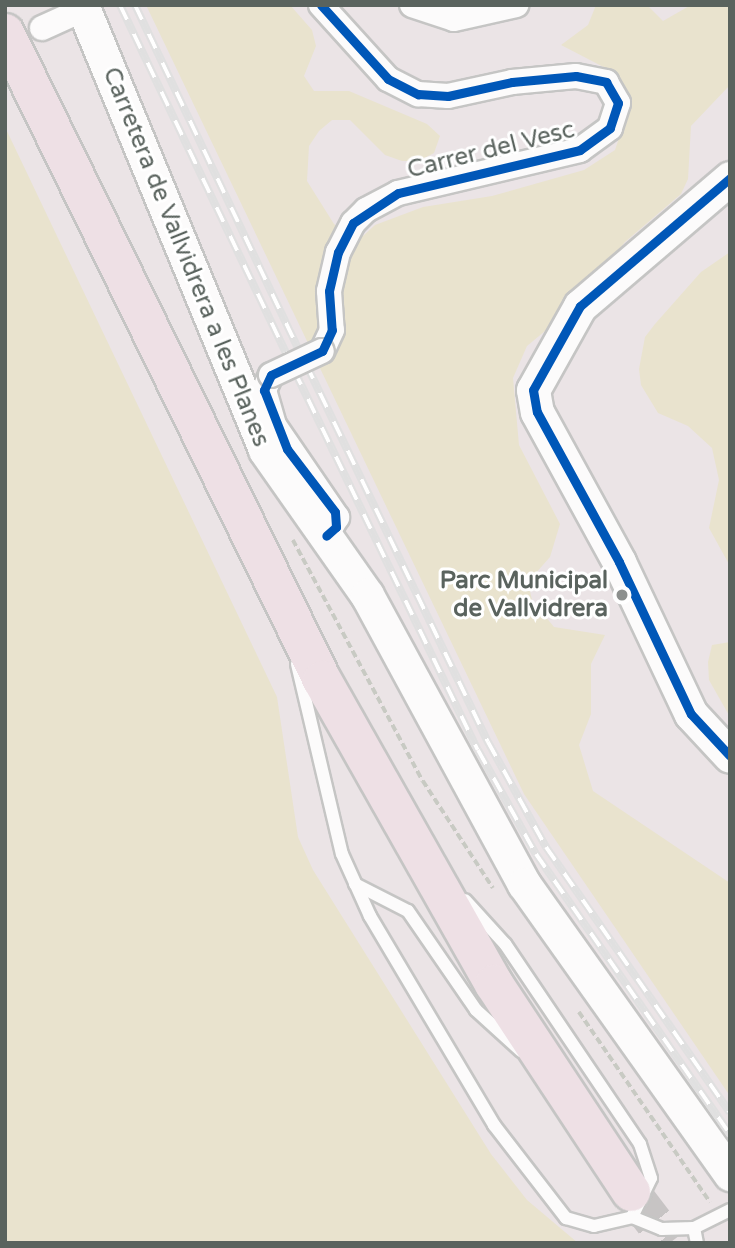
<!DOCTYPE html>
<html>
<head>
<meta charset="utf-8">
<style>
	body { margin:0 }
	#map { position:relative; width:735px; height:1248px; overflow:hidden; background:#ebe4e6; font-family:"Varela Round",sans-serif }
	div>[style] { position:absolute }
	.green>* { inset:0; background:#e9e3ce }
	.highway-tunnel>* { height:38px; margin-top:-19px; transform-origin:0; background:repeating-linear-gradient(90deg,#c7c4c4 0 38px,transparent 0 57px) }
	.path>* { height:3.5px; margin-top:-1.75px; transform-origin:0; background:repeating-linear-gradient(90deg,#c8cac3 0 7px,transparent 0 10.5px) }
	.roads { filter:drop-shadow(2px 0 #c5c5c4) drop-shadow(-2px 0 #c5c5c4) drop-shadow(0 2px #c5c5c4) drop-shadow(0 -2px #c5c5c4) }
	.lane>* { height:12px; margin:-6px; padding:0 6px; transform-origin:6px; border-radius:6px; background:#fcfbfb }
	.street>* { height:24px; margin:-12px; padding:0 12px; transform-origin:12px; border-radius:12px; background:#fcfbfb }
	.secondary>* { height:33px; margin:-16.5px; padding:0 16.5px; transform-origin:16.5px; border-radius:16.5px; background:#fcfbfb }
	.highway>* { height:38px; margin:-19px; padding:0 19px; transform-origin:19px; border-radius:19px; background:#eee0e5 }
	.rail>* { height:8px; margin-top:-4px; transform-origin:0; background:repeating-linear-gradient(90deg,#fff 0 16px,#e0e0e0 0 32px); box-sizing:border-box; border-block:2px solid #e0e0e0 }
	.bridges { filter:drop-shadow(2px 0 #c5c5c4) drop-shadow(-2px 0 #c5c5c4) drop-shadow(0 2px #c5c5c4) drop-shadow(0 -2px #c5c5c4) }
	.street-bridge>* { height:24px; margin:-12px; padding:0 12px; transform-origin:12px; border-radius:12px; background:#fcfbfb }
	.cycleway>* { height:9px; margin:-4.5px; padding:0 4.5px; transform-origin:4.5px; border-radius:4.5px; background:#0057b8 }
	.dots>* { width:19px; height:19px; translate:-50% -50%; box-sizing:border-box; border:4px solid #fff; border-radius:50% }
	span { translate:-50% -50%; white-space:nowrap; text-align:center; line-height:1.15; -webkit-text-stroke:6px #fff; paint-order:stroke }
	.street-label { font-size:24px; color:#5a635e }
	.poi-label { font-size:24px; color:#5a635e; font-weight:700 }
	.right { translate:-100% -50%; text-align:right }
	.frame { position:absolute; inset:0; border:7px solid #5a635e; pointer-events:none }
</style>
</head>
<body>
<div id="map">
	<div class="green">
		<i style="clip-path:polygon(146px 5px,290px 5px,312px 30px,316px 46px,304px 76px,314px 91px,349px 91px,427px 124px,440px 136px,434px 153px,419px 161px,402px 161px,385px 155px,350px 120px,332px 120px,319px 131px,309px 146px,307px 181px,334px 224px,347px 234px,363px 236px,375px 225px,423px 207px,492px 196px,584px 170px,615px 150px,625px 120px,624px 89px,617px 74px,561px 45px,588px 25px,596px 5px,647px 5px,663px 21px,691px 5px,730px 5px,730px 85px,691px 126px,688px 179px,681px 194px,625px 242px,568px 312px,527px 346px,513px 378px,519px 445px,560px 524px,550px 557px,528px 582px,532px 600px,554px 627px,605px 635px,591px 664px,591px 714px,579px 745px,593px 791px,730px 883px,730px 1096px,524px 794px)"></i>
		<i style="clip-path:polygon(5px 127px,277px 697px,298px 837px,313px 870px,491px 1154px,527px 1200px,578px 1243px,5px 1243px)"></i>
		<i style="clip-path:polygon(730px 252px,730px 566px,709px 528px,719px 480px,712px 448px,688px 426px,658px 413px,641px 385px,639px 369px,645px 337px,655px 324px,701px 272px)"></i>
		<i style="clip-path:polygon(730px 642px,730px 717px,709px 680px,708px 662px,712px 645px)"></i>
	</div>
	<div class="highway-tunnel">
		<i style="left:631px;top:1192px;width:64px;rotate:52.6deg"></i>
	</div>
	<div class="path">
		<i style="left:293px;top:540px;width:274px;rotate:61.7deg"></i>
		<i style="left:423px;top:781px;width:128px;rotate:56.8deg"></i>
		<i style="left:579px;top:1012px;width:231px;rotate:55.4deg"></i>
	</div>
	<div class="roads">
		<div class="lane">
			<i style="left:297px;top:664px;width:195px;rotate:76.7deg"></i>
			<i style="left:342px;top:854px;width:68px;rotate:65.7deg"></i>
			<i style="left:370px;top:916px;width:243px;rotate:59.3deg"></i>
			<i style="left:494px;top:1125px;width:118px;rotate:52.3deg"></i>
			<i style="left:566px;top:1218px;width:29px;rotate:16deg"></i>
			<i style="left:594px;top:1226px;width:39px;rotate:-13deg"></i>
			<i style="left:632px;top:1217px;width:43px;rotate:-64deg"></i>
			<i style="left:651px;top:1178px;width:36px;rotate:-108deg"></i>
			<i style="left:640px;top:1144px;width:241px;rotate:-124deg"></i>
			<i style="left:505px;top:944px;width:59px;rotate:-132.3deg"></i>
			<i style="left:355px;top:884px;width:59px;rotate:27deg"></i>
			<i style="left:408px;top:911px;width:120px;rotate:55.5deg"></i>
			<i style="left:476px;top:1010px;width:61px;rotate:42.3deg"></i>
			<i style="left:632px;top:1217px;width:32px;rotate:22deg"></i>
			<i style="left:662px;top:1229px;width:32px;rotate:-2deg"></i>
			<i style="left:694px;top:1228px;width:15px;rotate:79deg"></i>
			<i style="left:694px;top:1228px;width:40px;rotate:-26.6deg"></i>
		</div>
		<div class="street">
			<i style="left:321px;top:5px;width:100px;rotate:47.8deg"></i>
			<i style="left:388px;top:79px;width:34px;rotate:27deg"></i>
			<i style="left:418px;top:94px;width:30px;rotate:4deg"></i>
			<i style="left:448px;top:96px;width:66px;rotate:-12.3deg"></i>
			<i style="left:512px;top:82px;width:64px;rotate:-5.4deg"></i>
			<i style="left:576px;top:76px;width:31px;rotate:11deg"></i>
			<i style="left:606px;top:82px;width:24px;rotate:60deg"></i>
			<i style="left:618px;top:103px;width:26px;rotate:108deg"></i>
			<i style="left:610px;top:128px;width:37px;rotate:144deg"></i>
			<i style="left:580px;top:150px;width:187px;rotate:166.7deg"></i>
			<i style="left:398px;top:193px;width:36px;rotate:152deg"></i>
			<i style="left:366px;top:210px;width:18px;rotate:135deg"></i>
			<i style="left:353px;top:223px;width:33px;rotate:117deg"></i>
			<i style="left:338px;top:252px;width:40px;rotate:103deg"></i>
			<i style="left:329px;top:291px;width:39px;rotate:86deg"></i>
			<i style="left:332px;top:330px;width:23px;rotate:115deg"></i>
			<i style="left:412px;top:5px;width:44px;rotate:18.4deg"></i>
			<i style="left:454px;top:19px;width:64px;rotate:-12.7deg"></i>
			<i style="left:42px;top:28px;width:46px;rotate:-24.3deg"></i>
			<i style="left:271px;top:375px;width:17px;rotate:115deg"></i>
			<i style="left:264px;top:390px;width:36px;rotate:74deg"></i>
			<i style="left:274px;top:425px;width:112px;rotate:55.6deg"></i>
			<i style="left:337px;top:517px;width:22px;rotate:120deg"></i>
		</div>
		<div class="secondary">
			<i style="left:82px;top:5px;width:481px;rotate:67.6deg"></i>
			<i style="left:265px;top:450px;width:177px;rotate:54.9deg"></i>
			<i style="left:367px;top:595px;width:329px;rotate:61.5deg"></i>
			<i style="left:524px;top:884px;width:356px;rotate:54.6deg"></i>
			<i style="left:730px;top:178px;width:197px;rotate:139.5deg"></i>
			<i style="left:580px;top:306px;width:96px;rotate:119.2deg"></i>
			<i style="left:533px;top:390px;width:22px;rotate:80deg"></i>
			<i style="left:537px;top:412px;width:171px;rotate:61.3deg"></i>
			<i style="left:619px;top:562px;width:168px;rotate:64.7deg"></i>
			<i style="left:691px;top:714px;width:57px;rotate:47.1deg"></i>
		</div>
		<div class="highway">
			<i style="left:5px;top:33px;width:720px;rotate:63.9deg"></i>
			<i style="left:322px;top:680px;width:349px;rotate:60.5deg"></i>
			<i style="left:494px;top:984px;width:249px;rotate:56.6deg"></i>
		</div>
	</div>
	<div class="rail">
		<i style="left:120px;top:5px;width:390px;rotate:64.5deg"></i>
		<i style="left:135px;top:5px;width:384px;rotate:64.6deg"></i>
		<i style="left:306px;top:364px;width:420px;rotate:64.3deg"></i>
		<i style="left:488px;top:742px;width:120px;rotate:61.1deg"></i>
		<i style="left:546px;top:847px;width:323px;rotate:55.3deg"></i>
		<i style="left:294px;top:370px;width:422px;rotate:64.2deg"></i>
		<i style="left:478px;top:750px;width:119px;rotate:60.9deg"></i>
		<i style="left:536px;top:854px;width:341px;rotate:55.3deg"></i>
	</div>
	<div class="bridges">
		<div class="street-bridge">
			<i style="left:271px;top:375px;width:56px;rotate:-25.2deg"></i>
		</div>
	</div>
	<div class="cycleway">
		<i style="left:321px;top:5px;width:100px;rotate:47.8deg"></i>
		<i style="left:388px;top:79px;width:34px;rotate:27deg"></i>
		<i style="left:418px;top:94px;width:30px;rotate:4deg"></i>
		<i style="left:448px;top:96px;width:66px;rotate:-12.3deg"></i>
		<i style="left:512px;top:82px;width:64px;rotate:-5.4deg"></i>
		<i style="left:576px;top:76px;width:31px;rotate:11deg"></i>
		<i style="left:606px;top:82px;width:24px;rotate:60deg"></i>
		<i style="left:618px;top:103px;width:26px;rotate:108deg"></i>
		<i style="left:610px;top:128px;width:37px;rotate:144deg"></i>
		<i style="left:580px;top:150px;width:187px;rotate:166.7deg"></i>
		<i style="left:398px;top:193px;width:54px;rotate:146.3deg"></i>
		<i style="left:353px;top:223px;width:33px;rotate:117deg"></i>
		<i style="left:338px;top:252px;width:40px;rotate:103deg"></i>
		<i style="left:329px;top:291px;width:39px;rotate:86deg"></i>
		<i style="left:332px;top:330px;width:23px;rotate:115deg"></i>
		<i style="left:322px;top:351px;width:56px;rotate:154.8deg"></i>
		<i style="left:271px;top:375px;width:17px;rotate:115deg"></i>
		<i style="left:264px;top:390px;width:63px;rotate:68.7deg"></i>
		<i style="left:287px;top:449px;width:79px;rotate:52.7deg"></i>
		<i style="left:335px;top:512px;width:15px;rotate:86deg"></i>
		<i style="left:336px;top:527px;width:13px;rotate:138deg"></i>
		<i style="left:730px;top:178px;width:197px;rotate:139.5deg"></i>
		<i style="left:580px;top:306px;width:96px;rotate:119.2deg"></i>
		<i style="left:533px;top:390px;width:22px;rotate:80deg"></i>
		<i style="left:537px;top:412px;width:171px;rotate:61.3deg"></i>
		<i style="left:619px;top:562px;width:168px;rotate:64.7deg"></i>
		<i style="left:691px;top:714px;width:57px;rotate:47.1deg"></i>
	</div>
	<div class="dots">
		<i style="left:622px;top:595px;background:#8d908e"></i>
	</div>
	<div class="street-label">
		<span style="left:491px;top:150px;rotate:-14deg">Carrer del Vesc</span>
		<span style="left:186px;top:257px;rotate:68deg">Carretera de Vallvidrera a les Planes</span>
	</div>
	<div class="poi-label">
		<span class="right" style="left:608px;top:595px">Parc Municipal<br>de Vallvidrera</span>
	</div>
	<div class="frame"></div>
</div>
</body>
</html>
